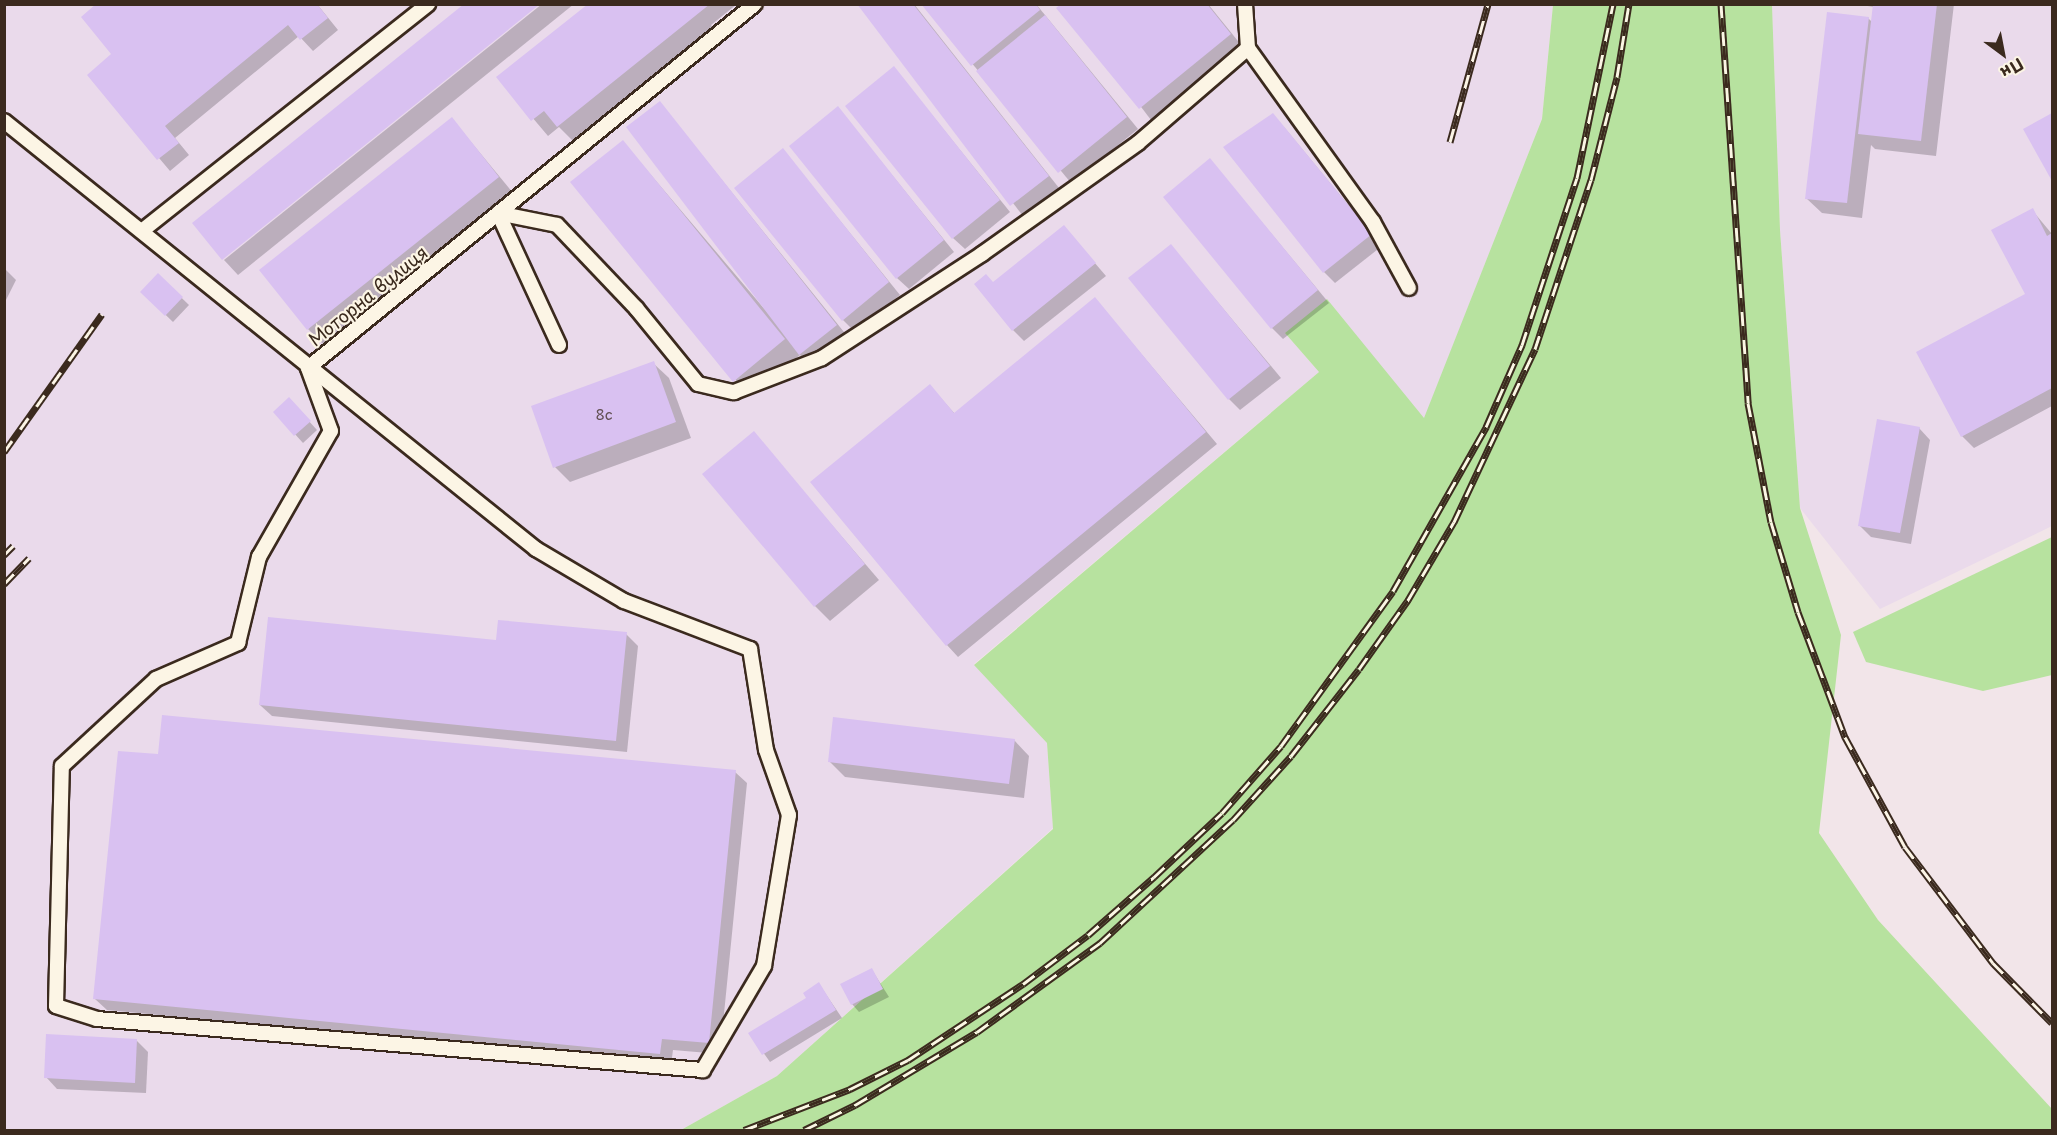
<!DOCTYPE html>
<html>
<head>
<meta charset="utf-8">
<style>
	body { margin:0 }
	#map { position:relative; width:2057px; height:1135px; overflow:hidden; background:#f2e5e9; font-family:"Playpen Sans",sans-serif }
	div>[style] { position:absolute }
	.built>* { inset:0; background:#eadaeb }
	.green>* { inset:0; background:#b7e29f }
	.shadow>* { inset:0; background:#0003 }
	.building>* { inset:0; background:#d9c1f1 }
	.roads { filter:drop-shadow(2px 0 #3b2a1e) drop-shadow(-2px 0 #3b2a1e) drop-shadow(0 2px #3b2a1e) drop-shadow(0 -2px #3b2a1e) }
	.service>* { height:14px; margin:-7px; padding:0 7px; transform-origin:7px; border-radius:7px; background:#fcf5e5 }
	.rail>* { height:7px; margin-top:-3.5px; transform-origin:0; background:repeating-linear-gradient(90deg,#fcf5e5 0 14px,#3b2a1e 0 28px); box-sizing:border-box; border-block:2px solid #3b2a1e }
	span { translate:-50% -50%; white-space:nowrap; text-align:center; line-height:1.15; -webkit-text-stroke:4.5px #fcf5e5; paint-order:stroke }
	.number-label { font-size:15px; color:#625053 }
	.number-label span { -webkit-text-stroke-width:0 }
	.street-label { font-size:18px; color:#3b2a1e }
	.frame { position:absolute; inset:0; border:6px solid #3b2a1e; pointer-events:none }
	.north { position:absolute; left:1973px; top:24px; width:60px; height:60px; -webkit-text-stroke:4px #fcf5e5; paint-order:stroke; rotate:148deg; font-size:16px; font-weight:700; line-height:24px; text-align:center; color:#3b2a1e }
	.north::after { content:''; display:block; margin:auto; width:21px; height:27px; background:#3b2a1e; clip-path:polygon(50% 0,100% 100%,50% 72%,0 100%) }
</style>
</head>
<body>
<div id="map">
	<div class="built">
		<i style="clip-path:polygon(5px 5px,1553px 5px,1542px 119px,1424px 419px,1327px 300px,1285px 333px,1319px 372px,974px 664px,1047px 743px,1053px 828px,777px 1076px,681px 1130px,5px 1130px)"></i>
		<i style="clip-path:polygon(1772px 5px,2052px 5px,2052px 526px,1880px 609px,1800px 508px,1780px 230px)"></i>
	</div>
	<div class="green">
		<i style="clip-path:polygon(1553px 5px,1772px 5px,1780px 230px,1800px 508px,1841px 635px,1819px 833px,1878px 920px,2052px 1109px,2052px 1130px,681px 1130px,777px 1076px,1053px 829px,1047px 743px,974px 665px,1319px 372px,1285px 333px,1327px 299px,1424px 418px,1542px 119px)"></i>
		<i style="clip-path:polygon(2052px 537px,2052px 675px,1983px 691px,1866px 662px,1853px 632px)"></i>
	</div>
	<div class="shadow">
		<i style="clip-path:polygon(317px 4px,338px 30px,313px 51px,299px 36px,175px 138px,189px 155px,170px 171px,89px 75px)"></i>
		<i style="clip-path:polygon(542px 4px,574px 4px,238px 275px,224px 260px)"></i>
		<i style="clip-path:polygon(590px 4px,737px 4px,711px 25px,714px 29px,573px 141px,559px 127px,548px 136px,498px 77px)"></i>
		<i style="clip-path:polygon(859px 4px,914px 4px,1059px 188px,1023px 216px)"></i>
		<i style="clip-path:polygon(923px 4px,1036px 4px,1138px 129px,1071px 183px)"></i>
		<i style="clip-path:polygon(1063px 4px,1208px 4px,1242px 46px,1151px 120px)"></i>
		<i style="clip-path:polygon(1855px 4px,1954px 4px,1936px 156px,1875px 149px,1871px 145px,1862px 218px,1822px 213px,1806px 198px,1868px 18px,1872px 22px,1874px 7px)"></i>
		<i style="clip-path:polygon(894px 68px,1010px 212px,965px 249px,953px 238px)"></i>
		<i style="clip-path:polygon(660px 103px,848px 337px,812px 366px,800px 355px,749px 396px,572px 182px,623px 142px,773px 319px)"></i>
		<i style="clip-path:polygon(838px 108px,954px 252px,909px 289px,897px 278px)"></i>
		<i style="clip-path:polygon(2052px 115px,2052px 178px,2025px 130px)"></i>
		<i style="clip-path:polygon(452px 119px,513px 193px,323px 344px,308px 329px)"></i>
		<i style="clip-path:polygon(1284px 127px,1382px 246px,1335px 283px,1324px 272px)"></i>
		<i style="clip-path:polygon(783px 150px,900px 295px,854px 331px,843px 320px)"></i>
		<i style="clip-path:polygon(1210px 160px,1329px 303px,1283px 339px,1272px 328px)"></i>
		<i style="clip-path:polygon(2032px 210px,2052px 234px,2052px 406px,1974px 448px,1962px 436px,2027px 295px)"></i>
		<i style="clip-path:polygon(1064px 227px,1106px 276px,1024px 341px,1013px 330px)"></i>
		<i style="clip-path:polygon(1171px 246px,1281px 378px,1240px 410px,1229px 399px)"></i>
		<i style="clip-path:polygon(4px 268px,16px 280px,4px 304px)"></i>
		<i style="clip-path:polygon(158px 275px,189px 305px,173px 322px,142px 292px)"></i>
		<i style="clip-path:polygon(1095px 299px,1217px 444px,958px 657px,947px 645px,930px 386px,955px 414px)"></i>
		<i style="clip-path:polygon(653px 363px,669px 378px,691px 438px,570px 482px,555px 467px)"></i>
		<i style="clip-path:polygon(296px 407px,317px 430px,303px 443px,275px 412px)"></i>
		<i style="clip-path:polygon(1919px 428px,1930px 440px,1911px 544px,1871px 537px,1859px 525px)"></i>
		<i style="clip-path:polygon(753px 433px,879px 580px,830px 621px,815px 606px)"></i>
		<i style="clip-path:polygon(626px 634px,638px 646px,627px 752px,272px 716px,260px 705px,497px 642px)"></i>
		<i style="clip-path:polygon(1014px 740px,1029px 756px,1024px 798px,845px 777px,830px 762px)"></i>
		<i style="clip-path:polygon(159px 756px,735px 772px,747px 783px,720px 1054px,673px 1050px,671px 1065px,107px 1010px,95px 999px)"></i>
		<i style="clip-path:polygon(872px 970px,889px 997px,859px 1012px,852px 1004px)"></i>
		<i style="clip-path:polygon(819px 984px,842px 1018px,770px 1062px,750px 1034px,808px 999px)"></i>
		<i style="clip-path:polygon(136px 1040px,148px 1052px,146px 1093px,57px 1089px,46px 1077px)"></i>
	</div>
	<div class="building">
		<i style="clip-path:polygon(96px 4px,317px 4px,328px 18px,300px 40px,288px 25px,165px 126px,179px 143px,157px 160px,87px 75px,111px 54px,81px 17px)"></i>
		<i style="clip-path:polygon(464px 4px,540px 4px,222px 260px,192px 223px)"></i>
		<i style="clip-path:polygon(588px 4px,710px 4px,557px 127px,544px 111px,531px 121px,496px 77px)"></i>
		<i style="clip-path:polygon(857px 4px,913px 4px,1049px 176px,1010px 206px)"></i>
		<i style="clip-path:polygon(921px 4px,1036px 4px,1040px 10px,971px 66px)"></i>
		<i style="clip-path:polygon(1061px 4px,1207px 4px,1231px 34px,1139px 109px,1056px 8px)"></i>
		<i style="clip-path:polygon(1873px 4px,1937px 4px,1921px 141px,1858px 134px)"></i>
		<i style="clip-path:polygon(1827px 12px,1869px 17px,1847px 203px,1805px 199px)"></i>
		<i style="clip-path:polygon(1045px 15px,1127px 117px,1058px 173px,976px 71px)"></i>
		<i style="clip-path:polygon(894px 66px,1000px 200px,952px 239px,845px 106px)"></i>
		<i style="clip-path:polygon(660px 101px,837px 325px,799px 355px,626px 127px)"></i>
		<i style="clip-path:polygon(838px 106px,944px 240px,896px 279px,789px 146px)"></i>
		<i style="clip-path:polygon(1273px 113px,1372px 234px,1323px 273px,1223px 147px)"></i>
		<i style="clip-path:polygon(2052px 113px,2052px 181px,2023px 129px)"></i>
		<i style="clip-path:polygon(452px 117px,499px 177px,307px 330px,259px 270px)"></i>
		<i style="clip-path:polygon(623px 140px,785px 339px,733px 382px,570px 182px)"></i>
		<i style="clip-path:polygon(783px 148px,889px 282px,842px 321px,734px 188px)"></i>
		<i style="clip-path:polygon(1210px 158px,1318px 290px,1271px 329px,1163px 197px)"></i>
		<i style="clip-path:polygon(2033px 208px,2047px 236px,2052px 233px,2052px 388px,1961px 437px,1916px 352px,2025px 294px,1991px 230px)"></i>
		<i style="clip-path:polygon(1064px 225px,1096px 263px,1012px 331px,974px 284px,986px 274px,993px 282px)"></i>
		<i style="clip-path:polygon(1171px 244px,1270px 366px,1228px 400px,1128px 278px)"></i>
		<i style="clip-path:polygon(158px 273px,183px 297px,165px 316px,140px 292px)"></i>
		<i style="clip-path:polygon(1095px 297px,1206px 432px,946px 646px,810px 482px,930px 384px,954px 413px)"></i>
		<i style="clip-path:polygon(654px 361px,676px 422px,553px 468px,531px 406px)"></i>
		<i style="clip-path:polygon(289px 397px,311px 421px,294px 436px,273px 412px)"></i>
		<i style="clip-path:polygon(1877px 419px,1920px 427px,1900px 533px,1858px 526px)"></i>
		<i style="clip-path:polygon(754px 431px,865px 564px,814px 607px,702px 474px)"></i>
		<i style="clip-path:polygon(268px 617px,496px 640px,498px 620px,627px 632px,616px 741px,259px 705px)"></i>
		<i style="clip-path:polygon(162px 715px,736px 770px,709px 1043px,662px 1039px,660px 1054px,93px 999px,118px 751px,158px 754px)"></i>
		<i style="clip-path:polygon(833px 717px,1015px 739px,1009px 784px,828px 762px)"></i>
		<i style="clip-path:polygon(872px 968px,883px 989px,851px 1005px,840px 984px)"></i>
		<i style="clip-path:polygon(819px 982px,836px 1010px,762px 1055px,748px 1033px,806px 998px,803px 993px)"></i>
		<i style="clip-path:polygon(46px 1034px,137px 1039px,135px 1083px,44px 1078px)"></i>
	</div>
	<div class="roads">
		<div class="service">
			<i style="left:1248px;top:48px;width:214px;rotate:54.3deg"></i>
			<i style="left:1373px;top:222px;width:75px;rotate:61.4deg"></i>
			<i style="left:4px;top:121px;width:683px;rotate:38.82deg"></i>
			<i style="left:536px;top:549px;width:102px;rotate:30.6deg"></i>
			<i style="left:624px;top:601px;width:135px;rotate:20.9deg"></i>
			<i style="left:750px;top:649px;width:102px;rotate:81deg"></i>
			<i style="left:766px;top:750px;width:69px;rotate:70.5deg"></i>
			<i style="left:789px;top:815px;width:153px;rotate:99.4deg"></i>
			<i style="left:764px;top:966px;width:121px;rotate:120.4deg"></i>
			<i style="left:703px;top:1070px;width:608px;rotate:-175.19deg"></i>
			<i style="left:97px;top:1019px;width:43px;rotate:-162.4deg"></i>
			<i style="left:56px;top:1006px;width:240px;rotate:-88.6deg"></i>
			<i style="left:62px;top:766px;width:128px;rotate:-42.8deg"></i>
			<i style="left:156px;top:679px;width:90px;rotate:-23.7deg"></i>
			<i style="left:238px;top:643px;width:89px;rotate:-76.3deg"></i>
			<i style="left:259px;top:557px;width:145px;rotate:-60.3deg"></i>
			<i style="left:331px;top:431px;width:67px;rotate:-110.1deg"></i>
			<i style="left:143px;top:230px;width:364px;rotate:-38.4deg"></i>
			<i style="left:559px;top:345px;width:145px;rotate:-114.8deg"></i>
			<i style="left:498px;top:213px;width:60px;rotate:11.5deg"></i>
			<i style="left:557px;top:225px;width:115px;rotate:46.4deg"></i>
			<i style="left:636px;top:308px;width:98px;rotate:50.8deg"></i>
			<i style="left:698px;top:384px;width:37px;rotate:13deg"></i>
			<i style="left:734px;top:392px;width:94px;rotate:-21.1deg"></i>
			<i style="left:822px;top:358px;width:191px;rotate:-33deg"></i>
			<i style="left:982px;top:254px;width:191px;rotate:-35.4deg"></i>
			<i style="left:1138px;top:143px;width:145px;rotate:-40.8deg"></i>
			<i style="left:1248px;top:48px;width:44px;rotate:-93.9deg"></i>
			<i style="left:308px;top:368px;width:576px;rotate:-39.16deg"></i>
		</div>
	</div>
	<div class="rail">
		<i style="left:1721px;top:4px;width:400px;rotate:86.1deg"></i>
		<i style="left:1748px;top:403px;width:121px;rotate:79.1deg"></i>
		<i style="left:1771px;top:522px;width:94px;rotate:73.3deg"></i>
		<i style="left:1798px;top:612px;width:134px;rotate:69.4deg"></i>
		<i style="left:1845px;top:737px;width:125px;rotate:61.4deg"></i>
		<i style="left:1905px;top:847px;width:146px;rotate:52.8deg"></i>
		<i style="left:1993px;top:963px;width:84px;rotate:45.5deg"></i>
		<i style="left:1450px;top:142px;width:143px;rotate:-74.6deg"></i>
		<i style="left:4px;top:452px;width:169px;rotate:-54.6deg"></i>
		<i style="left:4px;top:555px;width:13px;rotate:-45deg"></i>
		<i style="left:4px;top:584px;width:36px;rotate:-46deg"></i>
		<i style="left:744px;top:1130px;width:114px;rotate:-21.1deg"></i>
		<i style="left:850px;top:1089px;width:65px;rotate:-26.6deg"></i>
		<i style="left:908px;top:1060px;width:138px;rotate:-33.5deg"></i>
		<i style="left:1023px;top:984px;width:81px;rotate:-37deg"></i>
		<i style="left:1088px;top:935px;width:88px;rotate:-41.3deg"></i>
		<i style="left:1154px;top:877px;width:93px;rotate:-43.3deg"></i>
		<i style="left:1222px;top:813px;width:89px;rotate:-48.6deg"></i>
		<i style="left:1281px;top:746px;width:191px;rotate:-54.1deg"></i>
		<i style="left:1393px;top:591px;width:189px;rotate:-60.4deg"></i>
		<i style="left:1486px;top:427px;width:90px;rotate:-66.3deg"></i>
		<i style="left:1522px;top:345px;width:176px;rotate:-71.8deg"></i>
		<i style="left:1577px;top:178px;width:178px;rotate:-78.3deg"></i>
		<i style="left:804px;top:1130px;width:57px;rotate:-26.1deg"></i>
		<i style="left:855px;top:1105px;width:142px;rotate:-30.9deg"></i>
		<i style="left:977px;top:1032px;width:152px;rotate:-35.9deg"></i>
		<i style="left:1100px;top:943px;width:181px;rotate:-42.8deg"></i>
		<i style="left:1233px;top:820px;width:86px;rotate:-47.8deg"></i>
		<i style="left:1291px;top:756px;width:110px;rotate:-52deg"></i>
		<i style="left:1359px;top:669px;width:85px;rotate:-54.6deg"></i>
		<i style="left:1408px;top:600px;width:91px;rotate:-59.5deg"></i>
		<i style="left:1454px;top:522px;width:191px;rotate:-64.9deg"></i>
		<i style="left:1535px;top:349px;width:178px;rotate:-71.7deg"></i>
		<i style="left:1591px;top:180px;width:106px;rotate:-75.8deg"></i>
		<i style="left:1617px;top:77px;width:74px;rotate:-80.7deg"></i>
	</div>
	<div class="number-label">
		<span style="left:604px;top:414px">8с</span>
	</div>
	<div class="street-label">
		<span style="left:368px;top:296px;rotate:-39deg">Моторна вулиця</span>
	</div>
	<div class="frame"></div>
	<div class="north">Пн</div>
</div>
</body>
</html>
